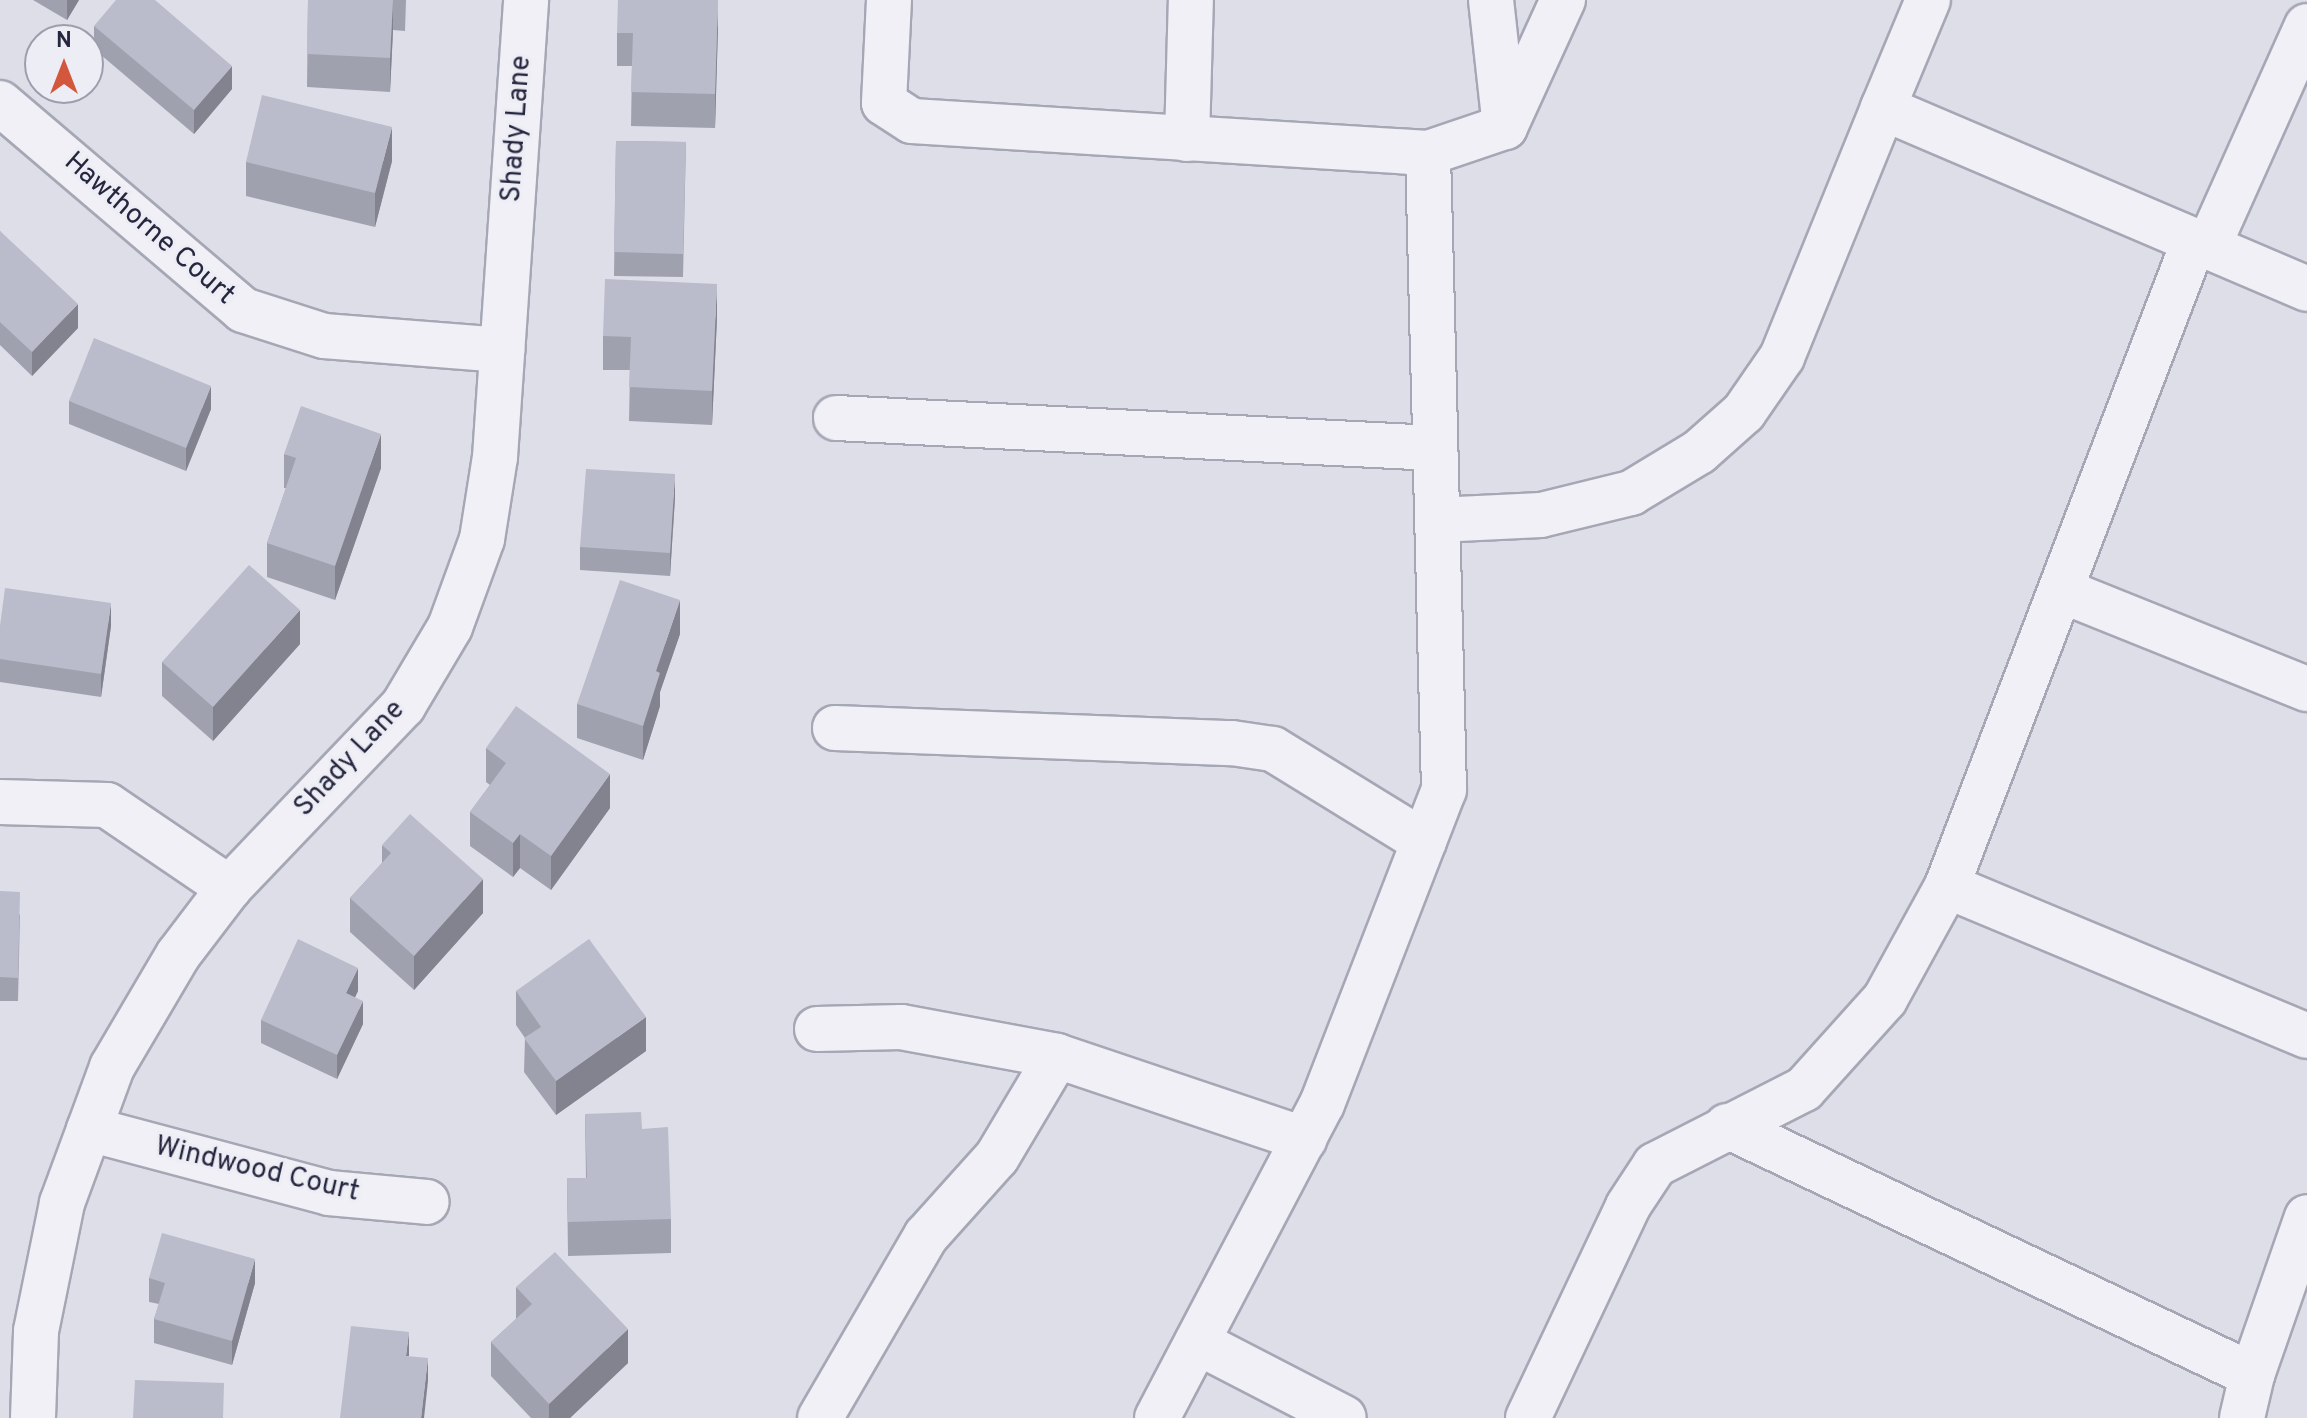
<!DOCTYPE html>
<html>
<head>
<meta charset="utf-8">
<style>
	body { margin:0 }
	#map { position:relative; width:2307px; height:1418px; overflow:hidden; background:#dddee8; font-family:Overpass,sans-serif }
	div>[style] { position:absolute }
	.roads { filter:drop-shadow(2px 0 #a6a7b5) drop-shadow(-2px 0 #a6a7b5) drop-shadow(0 2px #a6a7b5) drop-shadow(0 -2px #a6a7b5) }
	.minor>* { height:44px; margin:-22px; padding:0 22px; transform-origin:22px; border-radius:22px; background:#f0f0f6 }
	.wall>* { inset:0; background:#a0a1af }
	.shaded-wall>* { inset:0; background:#82838e }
	.building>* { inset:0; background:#babbcb }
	span { translate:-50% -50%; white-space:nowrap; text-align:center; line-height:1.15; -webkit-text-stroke:6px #ededf5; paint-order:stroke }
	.street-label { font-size:28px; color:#26273f }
	.north { position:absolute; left:24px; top:24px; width:80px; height:80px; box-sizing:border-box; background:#ededf5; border:2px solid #9d9eac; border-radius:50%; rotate:0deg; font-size:22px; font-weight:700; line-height:32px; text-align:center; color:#26273f }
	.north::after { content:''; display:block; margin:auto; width:28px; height:36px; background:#d3573c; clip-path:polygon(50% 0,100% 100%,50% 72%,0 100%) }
</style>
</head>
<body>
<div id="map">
	<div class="roads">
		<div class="minor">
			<i style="left:889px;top:0;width:103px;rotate:92.8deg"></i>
			<i style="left:884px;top:103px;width:33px;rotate:33deg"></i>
			<i style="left:912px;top:121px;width:517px;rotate:3.55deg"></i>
			<i style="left:1428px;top:153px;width:81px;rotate:-18.7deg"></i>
			<i style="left:1505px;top:127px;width:140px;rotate:-65.5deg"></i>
			<i style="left:1491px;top:0;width:128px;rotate:83.7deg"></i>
			<i style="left:0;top:103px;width:319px;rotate:40.4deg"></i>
			<i style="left:243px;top:310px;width:85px;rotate:17.8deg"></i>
			<i style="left:324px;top:336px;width:179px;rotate:4.5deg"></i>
			<i style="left:1883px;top:108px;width:117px;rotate:-67.4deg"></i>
			<i style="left:1187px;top:139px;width:139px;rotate:-88.4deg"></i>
			<i style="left:2194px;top:241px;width:691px;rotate:110.95deg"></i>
			<i style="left:1947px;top:886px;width:390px;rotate:22.6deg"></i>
			<i style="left:2208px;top:247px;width:242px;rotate:-65.9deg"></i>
			<i style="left:836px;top:418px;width:600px;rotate:2.87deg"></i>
			<i style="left:1437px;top:520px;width:104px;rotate:-2.8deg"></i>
			<i style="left:1541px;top:515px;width:93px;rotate:-13.7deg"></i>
			<i style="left:1631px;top:493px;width:79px;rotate:-31.1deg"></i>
			<i style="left:1699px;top:452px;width:60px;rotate:-41.6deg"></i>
			<i style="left:1744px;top:412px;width:67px;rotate:-55.4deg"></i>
			<i style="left:1782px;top:357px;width:269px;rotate:-67.9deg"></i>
			<i style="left:1883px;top:108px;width:461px;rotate:23.1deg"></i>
			<i style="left:2063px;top:591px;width:263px;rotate:21.9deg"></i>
			<i style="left:835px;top:728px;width:397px;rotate:2.2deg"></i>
			<i style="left:1232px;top:743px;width:41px;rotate:8.3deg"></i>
			<i style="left:1273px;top:749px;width:177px;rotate:31.6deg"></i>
			<i style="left:0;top:802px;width:107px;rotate:1.6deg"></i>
			<i style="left:107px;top:805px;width:148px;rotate:34.2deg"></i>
			<i style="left:817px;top:1029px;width:84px;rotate:-1.4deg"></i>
			<i style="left:901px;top:1027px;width:159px;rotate:10.5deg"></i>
			<i style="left:1057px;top:1056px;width:261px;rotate:18.6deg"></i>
			<i style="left:1727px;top:1126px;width:581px;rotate:25.37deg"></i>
			<i style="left:2252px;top:1375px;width:44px;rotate:103.1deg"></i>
			<i style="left:89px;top:1129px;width:248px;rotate:14.9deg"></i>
			<i style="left:329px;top:1193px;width:98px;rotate:5.2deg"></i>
			<i style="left:1197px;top:1342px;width:165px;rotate:27.3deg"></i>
			<i style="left:2252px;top:1375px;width:167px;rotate:-70.8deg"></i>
			<i style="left:33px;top:1418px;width:87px;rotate:-88deg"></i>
			<i style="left:36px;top:1331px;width:131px;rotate:-78.5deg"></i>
			<i style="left:62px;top:1203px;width:145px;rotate:-69.8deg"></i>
			<i style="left:112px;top:1067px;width:130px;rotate:-59.5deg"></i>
			<i style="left:178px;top:955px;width:84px;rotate:-52.7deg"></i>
			<i style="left:229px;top:888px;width:252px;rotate:-46.3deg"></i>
			<i style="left:403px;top:706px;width:92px;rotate:-59.3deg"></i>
			<i style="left:450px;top:627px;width:94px;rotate:-70deg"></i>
			<i style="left:482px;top:539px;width:83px;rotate:-81deg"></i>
			<i style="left:495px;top:457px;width:458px;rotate:-86.1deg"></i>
			<i style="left:820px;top:1418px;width:211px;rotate:-59.8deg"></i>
			<i style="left:926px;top:1236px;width:106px;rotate:-48.1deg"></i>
			<i style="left:997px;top:1157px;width:117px;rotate:-59.3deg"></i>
			<i style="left:1157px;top:1418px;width:355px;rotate:-62.3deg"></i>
			<i style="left:1322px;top:1104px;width:337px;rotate:-68.8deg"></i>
			<i style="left:1444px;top:790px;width:637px;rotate:-91.44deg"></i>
			<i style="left:1528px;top:1418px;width:234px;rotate:-64.7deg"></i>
			<i style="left:1628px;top:1206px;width:49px;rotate:-56.6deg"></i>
			<i style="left:1655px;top:1165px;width:167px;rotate:-27deg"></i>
			<i style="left:1804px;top:1089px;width:121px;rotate:-48deg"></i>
			<i style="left:1885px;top:999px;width:129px;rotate:-61.2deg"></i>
		</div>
	</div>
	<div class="wall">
		<i style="clip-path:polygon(33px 0,79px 0,67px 20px)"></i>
		<i style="clip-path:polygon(308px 0,406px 0,405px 31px,393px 30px,390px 92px,307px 87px)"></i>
		<i style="clip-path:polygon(94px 26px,232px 89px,194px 134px,94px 49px)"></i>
		<i style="clip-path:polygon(718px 27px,715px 128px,631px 126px,632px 66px,617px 66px,617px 33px)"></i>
		<i style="clip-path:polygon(616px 141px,686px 142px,683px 277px,614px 276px)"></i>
		<i style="clip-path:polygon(392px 161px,375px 227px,246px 196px,246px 162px)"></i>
		<i style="clip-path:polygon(0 231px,78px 328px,32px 376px,0 345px)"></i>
		<i style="clip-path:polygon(717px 318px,712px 425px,629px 421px,630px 370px,603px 370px,603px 336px)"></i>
		<i style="clip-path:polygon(69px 401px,211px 409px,186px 471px,69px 424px)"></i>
		<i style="clip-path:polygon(284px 454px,381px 468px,335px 600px,267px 577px,267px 543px,286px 488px,284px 488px)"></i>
		<i style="clip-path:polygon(675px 497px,670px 576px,580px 570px,580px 547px)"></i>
		<i style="clip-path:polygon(0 626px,111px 626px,101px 697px,0 682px)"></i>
		<i style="clip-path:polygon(680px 634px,660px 692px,660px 706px,643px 760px,577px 738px,577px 704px)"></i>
		<i style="clip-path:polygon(300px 644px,213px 741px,162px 696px,162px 662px)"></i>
		<i style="clip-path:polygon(486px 748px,610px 808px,551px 890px,520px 868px,513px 877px,470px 846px,470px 812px,490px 785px,486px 782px)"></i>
		<i style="clip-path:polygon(382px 845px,483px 913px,414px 990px,350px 932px,350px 898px,382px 863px)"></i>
		<i style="clip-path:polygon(0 891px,20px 915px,18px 1001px,0 1001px)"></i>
		<i style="clip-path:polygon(358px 991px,355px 997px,363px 1024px,337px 1079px,261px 1043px,261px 1020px)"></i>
		<i style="clip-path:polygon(516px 991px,646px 1051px,556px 1115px,524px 1072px,525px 1038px,516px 1025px)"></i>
		<i style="clip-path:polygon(585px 1114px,642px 1129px,671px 1219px,671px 1253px,568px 1256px,567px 1178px,586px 1178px)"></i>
		<i style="clip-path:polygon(149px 1278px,255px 1283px,232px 1365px,154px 1343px,154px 1319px,159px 1304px,149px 1302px)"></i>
		<i style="clip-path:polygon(516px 1287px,628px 1363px,570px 1418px,531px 1418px,491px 1376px,491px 1342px,516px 1319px)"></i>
	</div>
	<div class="shaded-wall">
		<i style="clip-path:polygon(67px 0,79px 0,67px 20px)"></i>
		<i style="clip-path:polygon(393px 0,393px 30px,390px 92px,390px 58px)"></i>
		<i style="clip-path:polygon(718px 0,718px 27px,715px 128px,715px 94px)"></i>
		<i style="clip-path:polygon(232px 66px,232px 89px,194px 134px,194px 110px)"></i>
		<i style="clip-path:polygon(392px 127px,392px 161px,375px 227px,375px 193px)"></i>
		<i style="clip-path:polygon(717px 284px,717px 318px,712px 425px,712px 391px)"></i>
		<i style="clip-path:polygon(78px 304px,78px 328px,32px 376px,32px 352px)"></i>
		<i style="clip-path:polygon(211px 386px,211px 409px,186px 471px,186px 448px)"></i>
		<i style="clip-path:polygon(381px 434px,381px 468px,335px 600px,335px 566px)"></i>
		<i style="clip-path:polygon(675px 474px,675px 497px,670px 576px,670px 553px)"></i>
		<i style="clip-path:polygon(680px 600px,680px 634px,660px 692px,660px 706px,643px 760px,643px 726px,656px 671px)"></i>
		<i style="clip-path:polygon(111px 603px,111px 626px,101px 697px,101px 674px)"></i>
		<i style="clip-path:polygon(300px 610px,300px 644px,213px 741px,213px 707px)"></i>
		<i style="clip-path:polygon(610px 774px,610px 808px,551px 890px,551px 856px)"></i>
		<i style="clip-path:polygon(520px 834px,520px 868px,513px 877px,513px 843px)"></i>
		<i style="clip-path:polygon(483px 879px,483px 913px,414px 990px,414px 956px)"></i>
		<i style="clip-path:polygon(358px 968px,358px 991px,346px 1016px,346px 993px)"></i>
		<i style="clip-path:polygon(363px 1001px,363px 1024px,337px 1079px,337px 1055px)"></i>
		<i style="clip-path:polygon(646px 1017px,646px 1051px,556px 1115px,556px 1081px)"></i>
		<i style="clip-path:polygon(255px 1259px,255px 1283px,232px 1365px,232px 1341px)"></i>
		<i style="clip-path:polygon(628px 1329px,628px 1363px,570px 1418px,549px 1418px,549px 1404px)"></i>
		<i style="clip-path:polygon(409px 1332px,409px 1356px,406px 1356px)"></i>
		<i style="clip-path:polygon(428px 1358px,428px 1381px,424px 1418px,421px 1418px)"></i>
	</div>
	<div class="building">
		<i style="clip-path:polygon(116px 0,155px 0,232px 66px,194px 110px,94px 26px)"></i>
		<i style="clip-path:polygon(308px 0,393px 0,390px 58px,307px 54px)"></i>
		<i style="clip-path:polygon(618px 0,718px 0,715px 94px,631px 92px,633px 33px,617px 33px)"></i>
		<i style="clip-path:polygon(262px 95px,392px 127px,375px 193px,246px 162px)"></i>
		<i style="clip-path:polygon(616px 141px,686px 142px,683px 254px,614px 252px)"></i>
		<i style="clip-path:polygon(0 231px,78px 304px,32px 352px,0 322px)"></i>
		<i style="clip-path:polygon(605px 279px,717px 284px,712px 391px,629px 387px,631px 337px,603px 336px)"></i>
		<i style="clip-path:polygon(94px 338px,211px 386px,186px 448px,69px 401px)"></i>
		<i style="clip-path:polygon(301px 406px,381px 434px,335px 566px,267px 543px,296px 458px,284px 454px)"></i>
		<i style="clip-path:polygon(586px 469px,675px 474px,670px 553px,580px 547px)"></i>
		<i style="clip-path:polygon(249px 565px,300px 610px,213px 707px,162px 662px)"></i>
		<i style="clip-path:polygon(620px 580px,680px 600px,656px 671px,660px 673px,643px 726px,577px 704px)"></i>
		<i style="clip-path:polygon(5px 588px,111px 603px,101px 674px,0 659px,0 626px)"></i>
		<i style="clip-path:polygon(516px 706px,610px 774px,551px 856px,520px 834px,513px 843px,470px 812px,506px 763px,486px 748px)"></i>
		<i style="clip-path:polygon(410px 814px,483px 879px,414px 956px,350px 898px,391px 853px,382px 845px)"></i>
		<i style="clip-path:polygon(0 891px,20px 892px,18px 978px,0 977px)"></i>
		<i style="clip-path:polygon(298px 939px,358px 968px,346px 993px,363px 1001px,337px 1055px,261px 1020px)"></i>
		<i style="clip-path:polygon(589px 939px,646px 1017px,556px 1081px,524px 1038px,541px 1027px,516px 991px)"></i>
		<i style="clip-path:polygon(641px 1112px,642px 1129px,668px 1127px,671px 1219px,568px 1222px,567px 1178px,587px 1178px,585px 1114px)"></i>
		<i style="clip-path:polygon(162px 1233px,255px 1259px,232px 1341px,154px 1319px,165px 1283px,149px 1278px)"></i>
		<i style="clip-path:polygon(555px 1252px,628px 1329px,549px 1404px,491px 1342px,532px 1304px,516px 1287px)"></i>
		<i style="clip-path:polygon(351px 1326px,409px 1332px,406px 1356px,428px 1358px,421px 1418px,340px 1418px)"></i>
		<i style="clip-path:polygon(135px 1380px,224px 1383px,223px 1418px,133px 1418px)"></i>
	</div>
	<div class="street-label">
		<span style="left:517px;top:129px;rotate:-86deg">Shady Lane</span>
		<span style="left:149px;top:229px;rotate:41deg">Hawthorne Court</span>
		<span style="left:350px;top:759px;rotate:-47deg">Shady Lane</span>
		<span style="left:257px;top:1170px;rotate:13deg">Windwood Court</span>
	</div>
	<div class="north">N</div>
</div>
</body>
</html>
